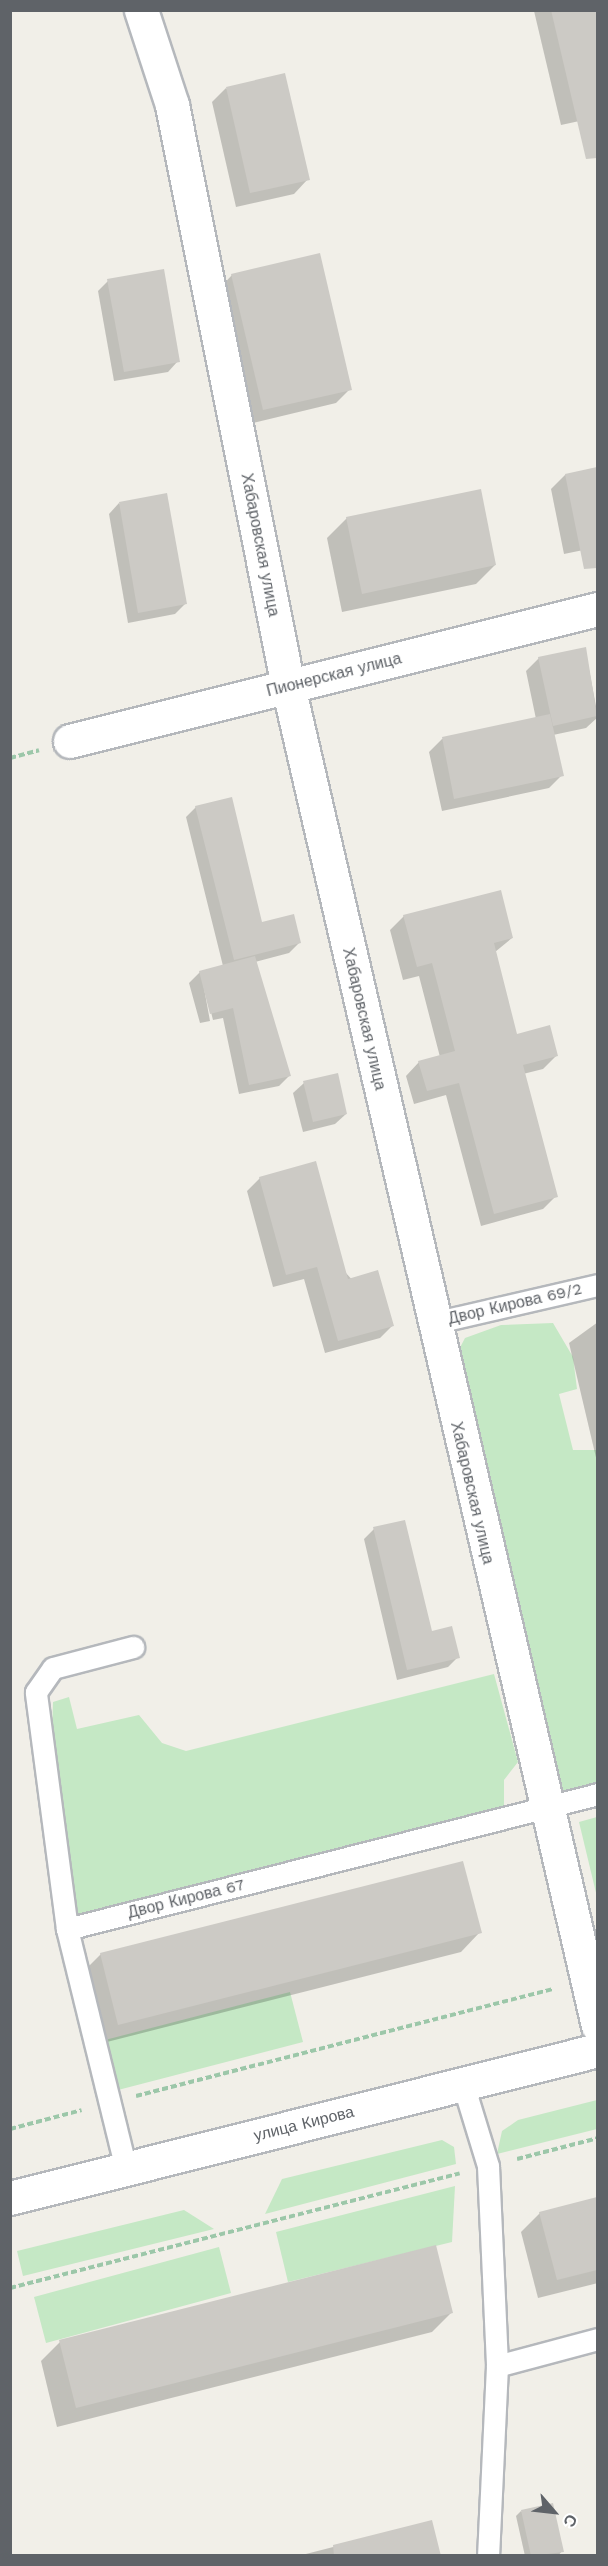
<!DOCTYPE html>
<html>
<head>
<meta charset="utf-8">
<style>
	body { margin:0 }
	#map { position:relative; width:608px; height:2566px; overflow:hidden; background:#f1efe8; font-family:"Work Sans",sans-serif }
	div>[style] { position:absolute }
	.green>* { inset:0; background:#c5e8c5 }
	.shadow>* { inset:0; background:#0003 }
	.building>* { inset:0; background:#cccac5 }
	.path>* { height:4px; margin-top:-2px; transform-origin:0; background:repeating-linear-gradient(90deg,#9cc7a9 0 6px,transparent 0 9px) }
	.roads { filter:drop-shadow(2px 0 #b5b8bc) drop-shadow(-2px 0 #b5b8bc) drop-shadow(0 2px #b5b8bc) drop-shadow(0 -2px #b5b8bc) }
	.lane>* { height:21px; margin:-10.5px; padding:0 10.5px; transform-origin:10.5px; border-radius:10.5px; background:#fff }
	.street>* { height:33px; margin:-16.5px; padding:0 16.5px; transform-origin:16.5px; border-radius:16.5px; background:#fff }
	.secondary>* { height:33px; margin:-16.5px; padding:0 16.5px; transform-origin:16.5px; border-radius:16.5px; background:#fff }
	span { translate:-50% -50%; white-space:nowrap; text-align:center; line-height:1.15; -webkit-text-stroke:4.5px #fff; paint-order:stroke }
	.street-label { font-size:16px; color:#5f6368 }
	.frame { position:absolute; inset:0; border:12px solid #5f6368; pointer-events:none }
	.north { position:absolute; left:524px; top:2482px; width:60px; height:60px; -webkit-text-stroke:4px #fff; paint-order:stroke; rotate:118deg; font-size:16px; font-weight:700; line-height:24px; text-align:center; color:#5f6368 }
	.north::after { content:''; display:block; margin:auto; width:21px; height:27px; background:#5f6368; clip-path:polygon(50% 0,100% 100%,50% 72%,0 100%) }
</style>
</head>
<body>
<div id="map">
	<div class="green">
		<i style="clip-path:polygon(553px 1323px,573px 1357px,577px 1389px,559px 1394px,573px 1450px,597px 1450px,597px 1784px,553px 1795px,454px 1359px,465px 1338px,501px 1325px)"></i>
		<i style="clip-path:polygon(494px 1674px,518px 1762px,504px 1780px,504px 1806px,74px 1915px,52px 1733px,53px 1702px,69px 1697px,77px 1729px,139px 1715px,162px 1743px,186px 1751px)"></i>
		<i style="clip-path:polygon(597px 1817px,598px 1817px,597px 1897px,579px 1822px)"></i>
		<i style="clip-path:polygon(290px 1992px,303px 2042px,118px 2090px,105px 2040px)"></i>
		<i style="clip-path:polygon(597px 2100px,597px 2129px,497px 2154px,502px 2131px,518px 2120px)"></i>
		<i style="clip-path:polygon(442px 2140px,454px 2147px,456px 2164px,265px 2214px,282px 2179px)"></i>
		<i style="clip-path:polygon(455px 2186px,452px 2242px,288px 2282px,276px 2232px)"></i>
		<i style="clip-path:polygon(184px 2210px,214px 2229px,23px 2276px,17px 2251px)"></i>
		<i style="clip-path:polygon(219px 2247px,231px 2293px,46px 2343px,34px 2297px)"></i>
	</div>
	<div class="shadow">
		<i style="clip-path:polygon(598px 10px,598px 117px,561px 125px,534px 11px)"></i>
		<i style="clip-path:polygon(226px 88px,308px 179px,294px 194px,236px 207px,212px 102px)"></i>
		<i style="clip-path:polygon(232px 275px,350px 389px,336px 403px,249px 424px,218px 290px)"></i>
		<i style="clip-path:polygon(108px 281px,178px 361px,168px 372px,114px 381px,98px 291px)"></i>
		<i style="clip-path:polygon(598px 468px,598px 547px,564px 554px,551px 489px,565px 475px)"></i>
		<i style="clip-path:polygon(119px 503px,185px 604px,175px 614px,128px 623px,109px 514px)"></i>
		<i style="clip-path:polygon(347px 518px,495px 565px,476px 584px,342px 612px,327px 538px)"></i>
		<i style="clip-path:polygon(585px 648px,598px 717px,586px 728px,553px 735px,562px 775px,549px 788px,442px 811px,429px 752px,442px 739px,536px 719px,526px 671px,539px 658px)"></i>
		<i style="clip-path:polygon(196px 807px,260px 924px,299px 943px,289px 953px,255px 962px,290px 1075px,279px 1086px,239px 1094px,223px 1018px,213px 1020px,202px 977px,210px 1021px,200px 1023px,189px 983px,200px 972px,223px 966px,186px 817px)"></i>
		<i style="clip-path:polygon(404px 916px,512px 938px,495px 952px,516px 1036px,557px 1055px,543px 1069px,523px 1074px,556px 1196px,543px 1209px,481px 1226px,446px 1095px,414px 1104px,406px 1076px,419px 1062px,440px 1057px,419px 976px,403px 980px,390px 930px)"></i>
		<i style="clip-path:polygon(304px 1083px,346px 1114px,335px 1124px,303px 1132px,293px 1093px)"></i>
		<i style="clip-path:polygon(260px 1178px,393px 1325px,380px 1338px,325px 1353px,304px 1279px,273px 1287px,247px 1191px)"></i>
		<i style="clip-path:polygon(598px 1322px,598px 1466px,569px 1343px)"></i>
		<i style="clip-path:polygon(374px 1529px,430px 1633px,458px 1657px,448px 1667px,397px 1680px,364px 1539px)"></i>
		<i style="clip-path:polygon(480px 1932px,461px 1952px,99px 2044px,81px 1974px,101px 1954px)"></i>
		<i style="clip-path:polygon(598px 2199px,598px 2283px,538px 2298px,521px 2232px,540px 2213px)"></i>
		<i style="clip-path:polygon(452px 2312px,432px 2332px,57px 2427px,41px 2361px,60px 2342px)"></i>
		<i style="clip-path:polygon(521px 2511px,562px 2551px,558px 2556px,525px 2556px,516px 2516px)"></i>
		<i style="clip-path:polygon(431px 2522px,439px 2556px,298px 2556px)"></i>
	</div>
	<div class="building">
		<i style="clip-path:polygon(551px 10px,597px 10px,597px 158px,586px 159px)"></i>
		<i style="clip-path:polygon(285px 73px,310px 180px,250px 193px,226px 87px)"></i>
		<i style="clip-path:polygon(320px 253px,352px 390px,263px 410px,231px 274px)"></i>
		<i style="clip-path:polygon(164px 269px,180px 362px,124px 372px,107px 279px)"></i>
		<i style="clip-path:polygon(597px 467px,597px 568px,584px 569px,565px 474px)"></i>
		<i style="clip-path:polygon(481px 489px,496px 565px,362px 594px,346px 517px)"></i>
		<i style="clip-path:polygon(167px 493px,187px 604px,138px 613px,119px 502px)"></i>
		<i style="clip-path:polygon(586px 647px,597px 716px,553px 726px,538px 657px)"></i>
		<i style="clip-path:polygon(550px 714px,564px 776px,454px 799px,442px 737px)"></i>
		<i style="clip-path:polygon(232px 797px,262px 922px,294px 914px,301px 943px,234px 960px,195px 806px)"></i>
		<i style="clip-path:polygon(501px 890px,513px 938px,494px 943px,517px 1034px,550px 1025px,558px 1056px,523px 1065px,558px 1197px,494px 1214px,459px 1083px,427px 1091px,418px 1061px,455px 1051px,432px 963px,417px 967px,403px 915px)"></i>
		<i style="clip-path:polygon(255px 956px,291px 1076px,249px 1085px,233px 1008px,210px 1014px,199px 971px)"></i>
		<i style="clip-path:polygon(338px 1073px,347px 1114px,313px 1122px,303px 1081px)"></i>
		<i style="clip-path:polygon(316px 1161px,348px 1279px,378px 1270px,394px 1326px,338px 1341px,317px 1267px,286px 1275px,259px 1177px)"></i>
		<i style="clip-path:polygon(405px 1520px,432px 1631px,452px 1626px,460px 1658px,407px 1670px,373px 1527px)"></i>
		<i style="clip-path:polygon(463px 1861px,482px 1933px,118px 2025px,100px 1953px)"></i>
		<i style="clip-path:polygon(597px 2197px,597px 2270px,557px 2280px,539px 2212px)"></i>
		<i style="clip-path:polygon(436px 2245px,453px 2313px,76px 2408px,59px 2340px)"></i>
		<i style="clip-path:polygon(553px 2503px,564px 2552px,531px 2556px,521px 2510px)"></i>
		<i style="clip-path:polygon(432px 2520px,441px 2556px,334px 2556px,333px 2545px)"></i>
	</div>
	<div class="path">
		<i style="left:10px;top:758px;width:30px;rotate:-15deg"></i>
		<i style="left:136px;top:2096px;width:431px;rotate:-14.4deg"></i>
		<i style="left:10px;top:2129px;width:74px;rotate:-14.8deg"></i>
		<i style="left:517px;top:2159px;width:84px;rotate:-14.5deg"></i>
		<i style="left:10px;top:2288px;width:464px;rotate:-14.3deg"></i>
	</div>
	<div class="roads">
		<div class="lane">
			<i style="left:433px;top:1323px;width:169px;rotate:-13deg"></i>
			<i style="left:67px;top:1929px;width:239px;rotate:-97.5deg"></i>
			<i style="left:36px;top:1692px;width:29px;rotate:-55deg"></i>
			<i style="left:53px;top:1668px;width:83px;rotate:-14.7deg"></i>
			<i style="left:463px;top:2084px;width:86px;rotate:73deg"></i>
			<i style="left:488px;top:2166px;width:200px;rotate:87.4deg"></i>
			<i style="left:497px;top:2366px;width:190px;rotate:92.7deg"></i>
			<i style="left:126px;top:2169px;width:247px;rotate:-103.8deg"></i>
			<i style="left:67px;top:1929px;width:548px;rotate:-14.26deg"></i>
			<i style="left:497px;top:2366px;width:105px;rotate:-15deg"></i>
		</div>
		<div class="street">
			<i style="left:141px;top:10px;width:100px;rotate:71.9deg"></i>
			<i style="left:172px;top:105px;width:592px;rotate:78.71deg"></i>
			<i style="left:288px;top:686px;width:1375px;rotate:76.97deg"></i>
			<i style="left:70px;top:741px;width:544px;rotate:-14.04deg"></i>
		</div>
		<div class="secondary">
			<i style="left:10px;top:2198px;width:606px;rotate:-14.13deg"></i>
		</div>
	</div>
	<div class="street-label">
		<span style="left:260px;top:545px;rotate:79deg">Хабаровская улица</span>
		<span style="left:334px;top:675px;rotate:-14deg">Пионерская улица</span>
		<span style="left:364px;top:1019px;rotate:77deg">Хабаровская улица</span>
		<span style="left:515px;top:1304px;rotate:-13deg">Двор Кирова 69/2</span>
		<span style="left:472px;top:1493px;rotate:77deg">Хабаровская улица</span>
		<span style="left:186px;top:1899px;rotate:-14deg">Двор Кирова 67</span>
		<span style="left:304px;top:2124px;rotate:-14deg">улица Кирова</span>
	</div>
	<div class="frame"></div>
	<div class="north">С</div>
</div>
</body>
</html>
